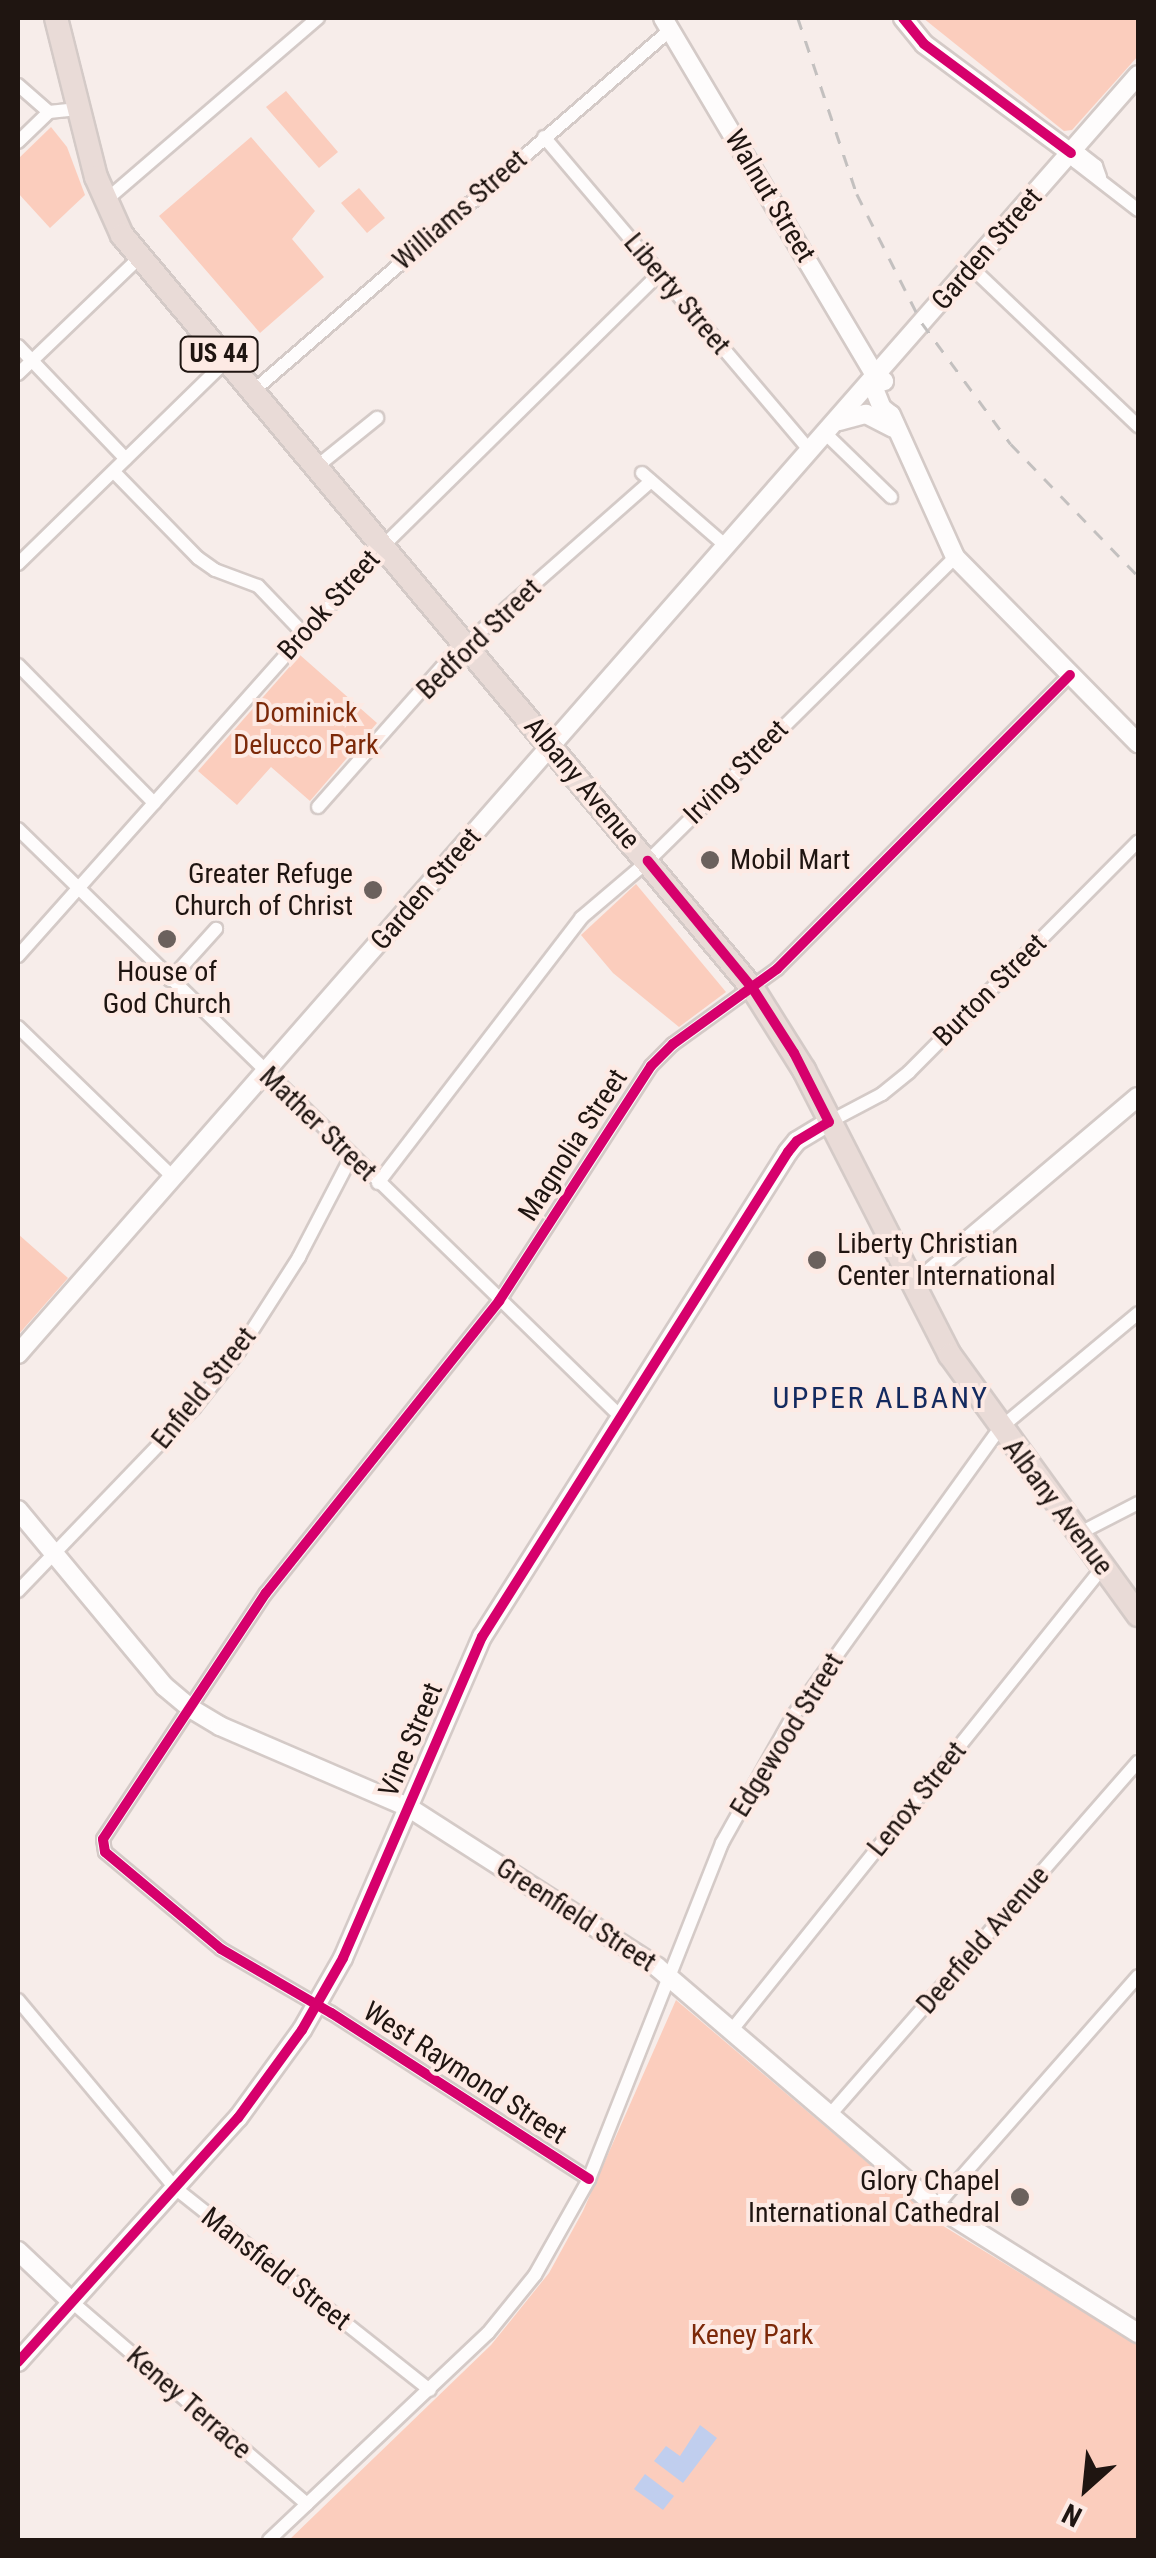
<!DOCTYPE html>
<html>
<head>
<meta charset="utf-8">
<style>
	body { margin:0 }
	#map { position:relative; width:1156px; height:2558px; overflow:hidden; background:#f7edea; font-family:"Roboto Condensed",sans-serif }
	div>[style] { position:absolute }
	.green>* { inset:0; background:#fbcdbd }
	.water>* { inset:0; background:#c0ceee }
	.roads { filter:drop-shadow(2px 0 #d4cac7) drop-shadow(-2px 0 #d4cac7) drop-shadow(0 2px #d4cac7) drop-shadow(0 -2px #d4cac7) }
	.street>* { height:12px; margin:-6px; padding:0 6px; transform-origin:6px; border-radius:6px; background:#fefcfc }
	.secondary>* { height:18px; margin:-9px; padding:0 9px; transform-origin:9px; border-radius:9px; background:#fefcfc }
	.highway>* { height:22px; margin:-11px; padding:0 11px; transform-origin:11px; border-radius:11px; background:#e9dbd7 }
	.rail>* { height:2.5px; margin-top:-1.25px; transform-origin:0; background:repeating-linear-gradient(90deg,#c3c0bf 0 12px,transparent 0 24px) }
	.cycleway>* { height:10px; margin:-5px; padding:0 5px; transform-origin:5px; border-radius:5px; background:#d6006c }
	.dots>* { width:28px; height:28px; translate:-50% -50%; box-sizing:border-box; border:5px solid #fdeae4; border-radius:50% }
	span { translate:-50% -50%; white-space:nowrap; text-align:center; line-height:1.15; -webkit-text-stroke:8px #fdeae4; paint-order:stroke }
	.shield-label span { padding:2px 8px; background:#fdeae4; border:2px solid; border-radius:8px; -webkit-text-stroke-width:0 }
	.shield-label { font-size:25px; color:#1f1511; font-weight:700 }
	.street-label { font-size:28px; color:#1f1511 }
	.park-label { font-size:28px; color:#7c2909 }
	.poi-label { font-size:28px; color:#1f1511 }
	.left { translate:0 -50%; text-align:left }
	.right { translate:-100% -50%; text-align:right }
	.neighbourhood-label { font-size:30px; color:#142a5f; letter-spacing:2.5px }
	.frame { position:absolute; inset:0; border:20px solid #1f1511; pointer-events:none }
	.north { position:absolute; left:1036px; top:2438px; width:100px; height:100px; -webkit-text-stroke:8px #fdeae4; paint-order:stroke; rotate:207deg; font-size:28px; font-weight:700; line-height:40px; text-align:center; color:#1f1511 }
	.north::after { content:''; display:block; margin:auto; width:35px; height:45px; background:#1f1511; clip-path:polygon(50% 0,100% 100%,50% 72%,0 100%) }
</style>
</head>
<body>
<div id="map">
	<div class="green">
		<i style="clip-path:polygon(923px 18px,1138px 18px,1138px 56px,1072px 130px,1064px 131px)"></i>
		<i style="clip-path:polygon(286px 91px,338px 152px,319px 168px,266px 107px)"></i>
		<i style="clip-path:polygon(51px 127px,67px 147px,85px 195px,50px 228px,18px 193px,18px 159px)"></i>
		<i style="clip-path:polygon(251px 137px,315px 211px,292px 239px,324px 277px,260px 333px,159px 216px)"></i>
		<i style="clip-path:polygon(359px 188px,385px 218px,367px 233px,341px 203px)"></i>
		<i style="clip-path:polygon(300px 655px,377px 723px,310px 801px,271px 767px,237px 805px,198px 771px)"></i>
		<i style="clip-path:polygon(636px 884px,726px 992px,679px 1027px,613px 973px,581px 935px)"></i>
		<i style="clip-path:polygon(18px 1234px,68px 1278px,18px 1335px)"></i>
		<i style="clip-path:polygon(676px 2000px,940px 2224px,1138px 2345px,1138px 2540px,289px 2540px,491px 2345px,549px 2273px,583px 2211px)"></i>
	</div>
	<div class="water">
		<i style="clip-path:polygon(700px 2425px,717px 2438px,683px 2483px,654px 2461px,666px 2446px,680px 2456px)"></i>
		<i style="clip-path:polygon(645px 2474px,674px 2496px,663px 2510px,634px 2489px)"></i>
	</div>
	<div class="roads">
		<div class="street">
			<i style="left:18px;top:85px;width:41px;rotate:41.1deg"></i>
			<i style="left:49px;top:112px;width:29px;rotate:-6deg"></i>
			<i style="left:544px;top:137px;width:412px;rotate:49.7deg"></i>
			<i style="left:18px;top:142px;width:43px;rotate:-44.1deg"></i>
			<i style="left:1071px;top:153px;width:10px;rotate:61deg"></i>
			<i style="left:1076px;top:162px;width:78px;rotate:37.7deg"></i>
			<i style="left:1071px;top:153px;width:11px;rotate:10deg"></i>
			<i style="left:1082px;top:155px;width:18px;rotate:38deg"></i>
			<i style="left:1096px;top:166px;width:12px;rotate:70deg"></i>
			<i style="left:105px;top:201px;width:281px;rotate:-40.7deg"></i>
			<i style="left:971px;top:267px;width:231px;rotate:43.6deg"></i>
			<i style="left:18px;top:346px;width:156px;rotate:46.3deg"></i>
			<i style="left:18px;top:374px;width:168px;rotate:-43.8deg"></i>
			<i style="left:251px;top:393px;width:554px;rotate:-40.9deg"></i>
			<i style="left:825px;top:433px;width:92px;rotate:44.1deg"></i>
			<i style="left:315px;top:468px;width:80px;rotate:-38.9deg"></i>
			<i style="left:114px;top:472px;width:120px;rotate:45.7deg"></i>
			<i style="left:198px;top:558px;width:21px;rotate:35deg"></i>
			<i style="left:215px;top:570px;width:46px;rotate:20.4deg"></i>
			<i style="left:258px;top:586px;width:65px;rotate:46.2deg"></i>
			<i style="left:642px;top:473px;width:111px;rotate:41deg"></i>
			<i style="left:18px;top:564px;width:289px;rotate:-44.3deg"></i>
			<i style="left:18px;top:665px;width:194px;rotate:45.4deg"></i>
			<i style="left:318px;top:807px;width:198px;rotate:-48.5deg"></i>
			<i style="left:449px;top:659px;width:269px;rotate:-41.4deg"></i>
			<i style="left:18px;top:829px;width:842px;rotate:44.28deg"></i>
			<i style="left:18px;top:956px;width:548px;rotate:-48.33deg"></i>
			<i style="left:382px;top:547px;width:390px;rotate:-44.6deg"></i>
			<i style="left:170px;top:980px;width:69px;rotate:-48deg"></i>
			<i style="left:18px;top:1027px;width:217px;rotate:44.1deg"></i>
			<i style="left:829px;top:1122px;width:60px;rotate:-27.8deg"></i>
			<i style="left:882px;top:1094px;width:35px;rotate:-39deg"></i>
			<i style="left:909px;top:1072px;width:325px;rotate:-45.2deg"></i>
			<i style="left:378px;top:1183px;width:334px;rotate:-52.5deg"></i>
			<i style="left:581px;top:918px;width:88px;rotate:-40.4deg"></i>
			<i style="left:648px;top:861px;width:432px;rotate:-44.7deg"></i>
			<i style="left:1078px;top:1534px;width:68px;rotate:-27.3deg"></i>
			<i style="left:18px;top:1591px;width:254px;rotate:-46.1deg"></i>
			<i style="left:194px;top:1408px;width:73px;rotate:-51.7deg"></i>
			<i style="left:239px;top:1351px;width:112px;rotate:-57.4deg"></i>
			<i style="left:299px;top:1257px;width:113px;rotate:-62.5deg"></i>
			<i style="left:18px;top:2000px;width:245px;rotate:50.1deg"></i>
			<i style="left:175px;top:2188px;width:325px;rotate:38.4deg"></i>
			<i style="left:731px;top:2031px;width:595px;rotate:-51.28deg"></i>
			<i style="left:828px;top:2117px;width:471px;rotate:-48.9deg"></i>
			<i style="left:589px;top:2179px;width:307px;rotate:-147.2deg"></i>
			<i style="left:331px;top:2013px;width:127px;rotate:-149.8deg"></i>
			<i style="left:221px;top:1949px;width:151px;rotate:-140.1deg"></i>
			<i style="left:105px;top:1852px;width:13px;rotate:-99deg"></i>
			<i style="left:103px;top:1839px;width:295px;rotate:-56.5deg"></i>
			<i style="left:266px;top:1593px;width:374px;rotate:-51.4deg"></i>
			<i style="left:499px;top:1301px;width:280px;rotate:-57.1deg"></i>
			<i style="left:651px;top:1066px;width:31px;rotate:-45deg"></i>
			<i style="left:673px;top:1044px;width:128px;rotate:-35.8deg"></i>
			<i style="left:777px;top:969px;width:415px;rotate:-45.1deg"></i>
			<i style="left:936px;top:2206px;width:306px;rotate:-48.7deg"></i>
			<i style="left:72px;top:2302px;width:310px;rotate:40.7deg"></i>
			<i style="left:269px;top:2540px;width:301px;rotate:-43.4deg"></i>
			<i style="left:488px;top:2333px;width:75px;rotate:-51deg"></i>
			<i style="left:535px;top:2275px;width:110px;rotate:-60.6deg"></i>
			<i style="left:589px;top:2179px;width:361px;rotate:-68.4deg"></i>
			<i style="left:722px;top:1843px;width:145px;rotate:-60.8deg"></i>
			<i style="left:793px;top:1716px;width:353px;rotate:-54.3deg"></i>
			<i style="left:999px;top:1429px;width:181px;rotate:-39.8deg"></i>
		</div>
		<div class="secondary">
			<i style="left:663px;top:18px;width:415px;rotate:59.3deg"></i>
			<i style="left:875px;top:375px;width:11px;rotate:34deg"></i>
			<i style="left:903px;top:18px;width:33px;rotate:51deg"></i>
			<i style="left:924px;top:44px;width:183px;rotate:36.6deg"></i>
			<i style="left:875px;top:375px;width:11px;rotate:100deg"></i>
			<i style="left:873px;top:386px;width:24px;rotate:68deg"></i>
			<i style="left:882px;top:408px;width:11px;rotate:38deg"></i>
			<i style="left:891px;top:415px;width:156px;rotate:65.7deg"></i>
			<i style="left:955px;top:557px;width:261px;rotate:45.5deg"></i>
			<i style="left:839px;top:421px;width:28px;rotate:-15deg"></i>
			<i style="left:866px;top:414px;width:30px;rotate:27deg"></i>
			<i style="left:914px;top:1286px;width:293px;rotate:-40.2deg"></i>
			<i style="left:18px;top:1354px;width:1700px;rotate:-48.79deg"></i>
			<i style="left:18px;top:1510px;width:229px;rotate:50.3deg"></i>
			<i style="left:164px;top:1686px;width:34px;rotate:40deg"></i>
			<i style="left:190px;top:1708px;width:35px;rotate:31deg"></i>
			<i style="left:220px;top:1726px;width:205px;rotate:23.3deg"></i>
			<i style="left:408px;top:1807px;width:296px;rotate:32.7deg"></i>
			<i style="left:657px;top:1967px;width:367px;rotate:40.6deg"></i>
			<i style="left:936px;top:2206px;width:239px;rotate:32.2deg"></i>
			<i style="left:18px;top:2251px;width:74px;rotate:43.4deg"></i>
			<i style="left:18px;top:2362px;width:329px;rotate:-48deg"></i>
			<i style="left:238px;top:2118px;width:109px;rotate:-54deg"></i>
			<i style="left:302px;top:2030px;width:83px;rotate:-60.3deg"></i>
			<i style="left:343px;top:1958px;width:350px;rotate:-66.6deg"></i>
			<i style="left:482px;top:1637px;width:573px;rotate:-57.75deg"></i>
			<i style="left:788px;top:1152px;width:14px;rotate:-51deg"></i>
			<i style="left:797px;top:1141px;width:37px;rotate:-31deg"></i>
		</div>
		<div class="highway">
			<i style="left:56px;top:18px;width:164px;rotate:75.9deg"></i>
			<i style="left:96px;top:177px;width:64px;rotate:65.9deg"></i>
			<i style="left:122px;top:235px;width:983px;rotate:50.08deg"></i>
			<i style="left:753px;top:989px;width:96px;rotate:57.8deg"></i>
			<i style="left:804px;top:1070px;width:320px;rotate:62.9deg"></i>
			<i style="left:950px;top:1355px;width:321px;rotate:54.1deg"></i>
		</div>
	</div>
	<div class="rail">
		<i style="left:798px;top:18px;width:186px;rotate:71.5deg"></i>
		<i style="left:857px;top:194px;width:144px;rotate:63.3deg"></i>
		<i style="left:922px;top:323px;width:150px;rotate:53.7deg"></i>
		<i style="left:1011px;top:444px;width:183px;rotate:46.1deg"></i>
	</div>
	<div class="cycleway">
		<i style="left:903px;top:18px;width:33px;rotate:51deg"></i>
		<i style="left:924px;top:44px;width:183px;rotate:36.6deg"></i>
		<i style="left:589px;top:2179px;width:307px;rotate:-147.2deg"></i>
		<i style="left:331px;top:2013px;width:127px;rotate:-149.8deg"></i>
		<i style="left:221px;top:1949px;width:151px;rotate:-140.1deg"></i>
		<i style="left:105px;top:1852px;width:13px;rotate:-99deg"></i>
		<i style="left:103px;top:1839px;width:295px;rotate:-56.5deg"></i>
		<i style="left:266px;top:1593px;width:374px;rotate:-51.4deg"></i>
		<i style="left:499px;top:1301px;width:280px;rotate:-57.1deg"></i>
		<i style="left:651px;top:1066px;width:31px;rotate:-45deg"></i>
		<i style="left:673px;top:1044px;width:128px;rotate:-35.8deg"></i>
		<i style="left:777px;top:969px;width:415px;rotate:-45.1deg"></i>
		<i style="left:18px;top:2362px;width:329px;rotate:-48deg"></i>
		<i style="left:238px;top:2118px;width:109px;rotate:-54deg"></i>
		<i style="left:302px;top:2030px;width:83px;rotate:-60.3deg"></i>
		<i style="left:343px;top:1958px;width:350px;rotate:-66.6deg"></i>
		<i style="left:482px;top:1637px;width:573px;rotate:-57.75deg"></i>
		<i style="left:788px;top:1152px;width:14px;rotate:-51deg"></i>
		<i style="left:797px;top:1141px;width:37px;rotate:-31deg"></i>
		<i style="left:829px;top:1122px;width:77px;rotate:-116.9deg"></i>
		<i style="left:794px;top:1053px;width:76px;rotate:-122.6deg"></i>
		<i style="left:753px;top:989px;width:166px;rotate:-129.4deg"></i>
	</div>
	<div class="dots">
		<i style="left:710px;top:860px;background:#6b615d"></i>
		<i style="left:373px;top:890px;background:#6b615d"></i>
		<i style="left:167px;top:939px;background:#6b615d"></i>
		<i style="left:817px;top:1260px;background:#6b615d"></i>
		<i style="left:1020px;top:2197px;background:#6b615d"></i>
	</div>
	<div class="shield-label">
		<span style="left:219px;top:354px">US 44</span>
	</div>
	<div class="street-label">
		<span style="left:770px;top:196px;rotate:59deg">Walnut Street</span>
		<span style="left:460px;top:210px;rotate:-41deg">Williams Street</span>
		<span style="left:987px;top:249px;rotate:-49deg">Garden Street</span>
		<span style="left:677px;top:294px;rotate:50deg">Liberty Street</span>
		<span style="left:329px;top:605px;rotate:-48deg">Brook Street</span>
		<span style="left:479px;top:639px;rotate:-44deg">Bedford Street</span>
		<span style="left:736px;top:772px;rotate:-45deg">Irving Street</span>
		<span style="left:582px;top:783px;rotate:50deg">Albany Avenue</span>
		<span style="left:426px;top:889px;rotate:-49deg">Garden Street</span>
		<span style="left:990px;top:990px;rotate:-45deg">Burton Street</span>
		<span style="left:318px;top:1124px;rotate:44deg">Mather Street</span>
		<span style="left:573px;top:1145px;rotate:-57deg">Magnolia Street</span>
		<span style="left:204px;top:1388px;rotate:-51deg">Enfield Street</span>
		<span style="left:1058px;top:1507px;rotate:53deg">Albany Avenue</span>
		<span style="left:787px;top:1735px;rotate:-58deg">Edgewood Street</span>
		<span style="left:411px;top:1740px;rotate:-67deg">Vine Street</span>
		<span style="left:917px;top:1799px;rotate:-51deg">Lenox Street</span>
		<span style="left:576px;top:1915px;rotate:33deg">Greenfield Street</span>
		<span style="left:983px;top:1940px;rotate:-49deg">Deerfield Avenue</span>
		<span style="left:465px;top:2073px;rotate:33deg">West Raymond Street</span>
		<span style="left:276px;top:2269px;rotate:38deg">Mansfield Street</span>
		<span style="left:189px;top:2403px;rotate:41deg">Keney Terrace</span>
	</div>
	<div class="park-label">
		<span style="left:306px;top:729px">Dominick<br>Delucco Park</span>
		<span style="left:752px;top:2335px">Keney Park</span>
	</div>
	<div class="poi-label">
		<span class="left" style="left:730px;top:860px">Mobil Mart</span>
		<span class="right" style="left:353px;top:890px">Greater Refuge<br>Church of Christ</span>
		<span style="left:167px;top:988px">House of<br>God Church</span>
		<span class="left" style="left:837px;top:1260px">Liberty Christian<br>Center International</span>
		<span class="right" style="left:1000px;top:2197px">Glory Chapel<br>International Cathedral</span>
	</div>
	<div class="neighbourhood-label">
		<span style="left:881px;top:1398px">UPPER ALBANY</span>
	</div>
	<div class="frame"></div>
	<div class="north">N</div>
</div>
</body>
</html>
